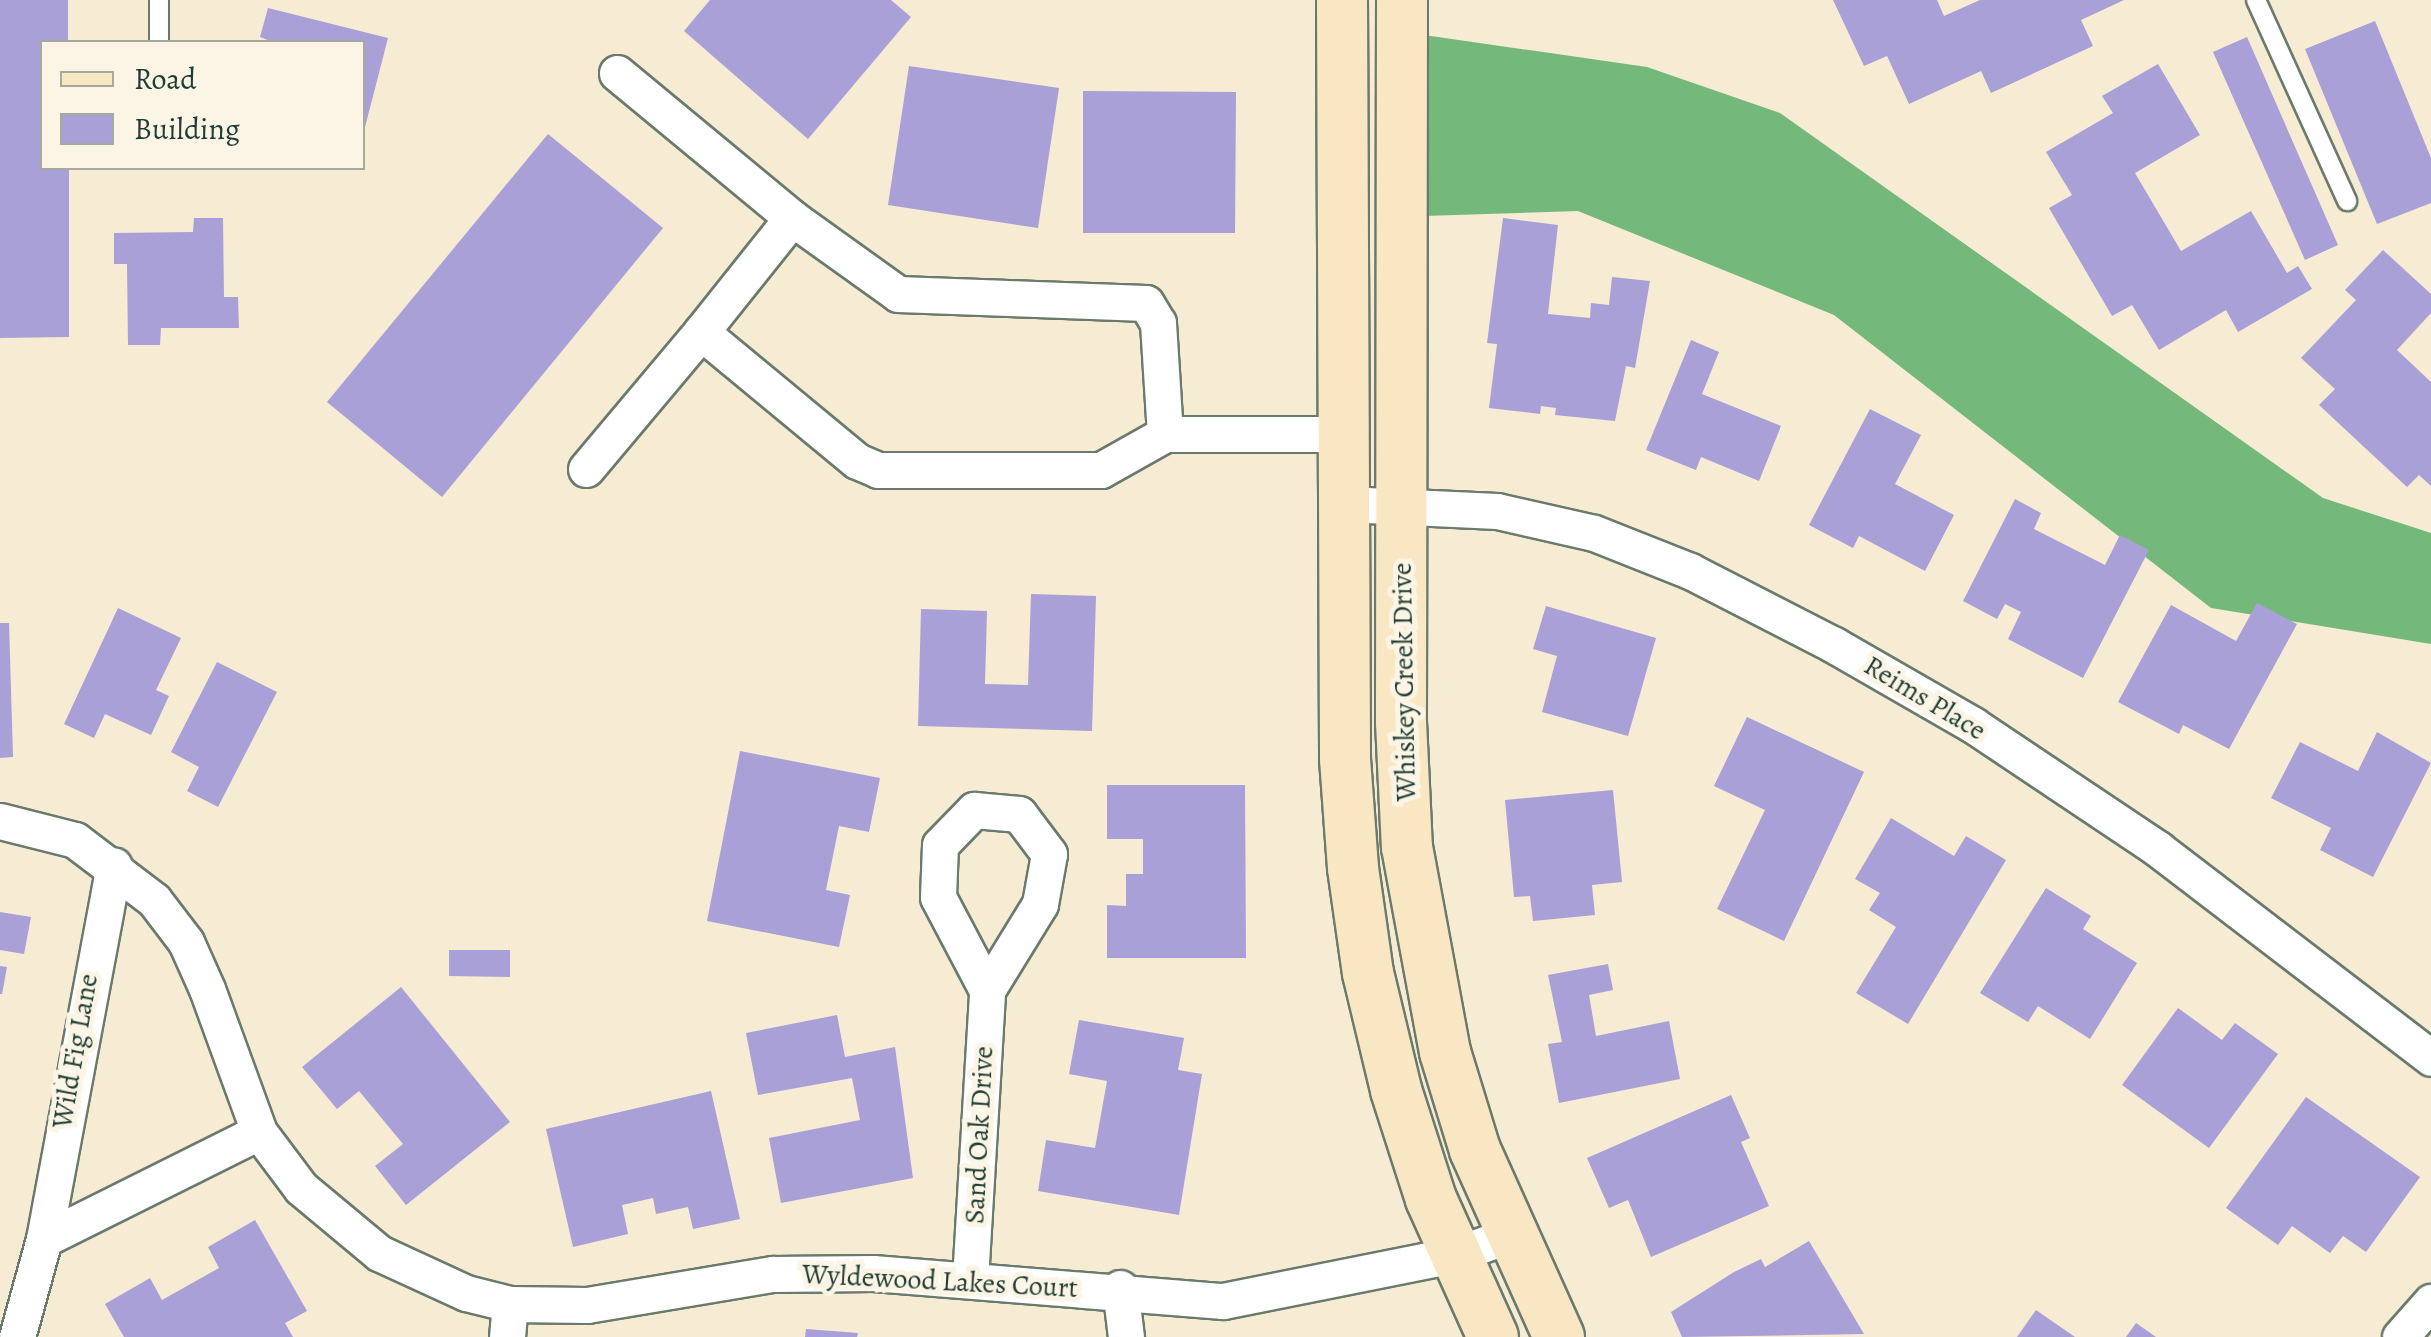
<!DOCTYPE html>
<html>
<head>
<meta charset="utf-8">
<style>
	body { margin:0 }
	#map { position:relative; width:2431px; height:1337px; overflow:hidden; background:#f6ebd3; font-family:Alegreya,serif }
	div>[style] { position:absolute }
	.forest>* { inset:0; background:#75b87b }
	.building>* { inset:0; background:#a8a0d6 }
	.roads { filter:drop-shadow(2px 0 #6a7a6c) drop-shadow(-2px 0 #6a7a6c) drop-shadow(0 2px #6a7a6c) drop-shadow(0 -2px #6a7a6c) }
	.lane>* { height:18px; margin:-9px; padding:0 9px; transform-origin:9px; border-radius:9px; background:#fff }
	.street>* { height:35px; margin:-17.5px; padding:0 17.5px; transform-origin:17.5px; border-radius:17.5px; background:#fff }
	.secondary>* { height:50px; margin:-25px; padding:0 25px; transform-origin:25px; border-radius:25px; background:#f9e7c3 }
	span { translate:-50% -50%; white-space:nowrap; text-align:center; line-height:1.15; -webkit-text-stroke:10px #fcf5e5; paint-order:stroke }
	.street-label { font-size:28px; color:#1f3d34 }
	.legend { position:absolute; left:40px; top:40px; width:325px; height:130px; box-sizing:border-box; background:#fcf5e5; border:2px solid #a4ab9e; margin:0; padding:12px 18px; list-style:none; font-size:30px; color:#1f3d34 }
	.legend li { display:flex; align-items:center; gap:20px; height:50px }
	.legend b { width:50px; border:2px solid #a4ab9e }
</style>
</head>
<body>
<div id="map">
	<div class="forest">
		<i style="clip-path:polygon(1424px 35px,1647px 67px,1780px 113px,2323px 498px,2431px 533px,2431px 644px,2211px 608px,1834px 315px,1578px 211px,1424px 216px)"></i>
	</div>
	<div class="building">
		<i style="clip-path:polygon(0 0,68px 0,68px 42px,42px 42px,42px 168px,69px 168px,69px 337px,0 338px)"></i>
		<i style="clip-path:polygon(710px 0,891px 0,911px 17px,808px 139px,684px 31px)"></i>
		<i style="clip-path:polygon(1833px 0,1937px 0,1944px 16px,1980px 0,2124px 0,2081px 20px,2093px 46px,1991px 93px,1981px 71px,1909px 104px,1887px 56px,1864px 66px)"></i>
		<i style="clip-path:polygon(268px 8px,388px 38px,364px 131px,362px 42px,273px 42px,260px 37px)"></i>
		<i style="clip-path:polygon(2375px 21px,2431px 158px,2431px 203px,2377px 224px,2305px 49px)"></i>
		<i style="clip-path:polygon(2247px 37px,2338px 245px,2305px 260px,2213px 52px)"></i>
		<i style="clip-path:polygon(2158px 64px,2200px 135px,2135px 173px,2181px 251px,2251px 211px,2287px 273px,2298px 266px,2312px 289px,2238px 332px,2226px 310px,2159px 350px,2132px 305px,2112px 316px,2049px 208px,2072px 195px,2046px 152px,2113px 113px,2102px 96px)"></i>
		<i style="clip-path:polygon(909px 66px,1059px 88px,1038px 228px,888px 205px)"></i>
		<i style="clip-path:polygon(1083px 91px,1236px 92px,1235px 233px,1083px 233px)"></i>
		<i style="clip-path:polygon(548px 134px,663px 228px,442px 497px,327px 402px)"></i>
		<i style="clip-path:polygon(194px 218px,223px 218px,224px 297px,238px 297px,239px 328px,161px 328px,160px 345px,128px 345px,127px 264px,114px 264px,114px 233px,193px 232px)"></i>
		<i style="clip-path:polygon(1503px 218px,1558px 225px,1548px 314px,1590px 318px,1591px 303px,1609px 305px,1612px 277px,1650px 281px,1635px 368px,1626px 366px,1615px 421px,1555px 415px,1556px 408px,1541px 406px,1540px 414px,1489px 408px,1497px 344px,1487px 343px)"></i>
		<i style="clip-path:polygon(2383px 250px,2431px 294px,2431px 313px,2397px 350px,2431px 382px,2431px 486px,2419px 475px,2407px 487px,2319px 405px,2335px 389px,2301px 358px,2356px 300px,2345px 290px)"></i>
		<i style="clip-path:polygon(1691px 340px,1719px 352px,1702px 394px,1781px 426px,1759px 481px,1701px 457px,1696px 470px,1646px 450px)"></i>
		<i style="clip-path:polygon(1870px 409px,1921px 435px,1895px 484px,1954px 515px,1925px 571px,1859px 536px,1853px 548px,1809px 525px)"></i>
		<i style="clip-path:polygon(2015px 499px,2041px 513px,2034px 529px,2105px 565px,2120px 535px,2149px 550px,2083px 678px,2008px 639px,2021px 612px,2005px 604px,1997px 619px,1963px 601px)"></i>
		<i style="clip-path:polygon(1031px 594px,1096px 596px,1092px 731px,918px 726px,921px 609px,987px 611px,985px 684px,1028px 685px)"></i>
		<i style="clip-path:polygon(2257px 603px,2297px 624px,2229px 749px,2183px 725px,2179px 734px,2118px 702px,2171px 605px,2236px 641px)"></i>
		<i style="clip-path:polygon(1546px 606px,1656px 638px,1628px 736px,1542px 712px,1557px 656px,1533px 649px)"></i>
		<i style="clip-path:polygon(118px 608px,181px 638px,156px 690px,169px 696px,151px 735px,105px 714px,94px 738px,64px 724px)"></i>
		<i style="clip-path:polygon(0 623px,9px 623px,13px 757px,0 758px)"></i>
		<i style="clip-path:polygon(217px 662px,277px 692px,218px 807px,187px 791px,199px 767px,171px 752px)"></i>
		<i style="clip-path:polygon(1747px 717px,1864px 772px,1784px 941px,1717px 909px,1765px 810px,1714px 786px)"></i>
		<i style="clip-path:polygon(2377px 732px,2431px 763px,2373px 877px,2320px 850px,2331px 828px,2271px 798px,2300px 742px,2358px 771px)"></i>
		<i style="clip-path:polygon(740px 751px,880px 778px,869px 832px,839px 826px,826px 890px,850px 895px,839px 947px,707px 921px)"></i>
		<i style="clip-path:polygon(1107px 785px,1245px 785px,1246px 958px,1107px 958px,1107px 905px,1126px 906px,1126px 874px,1143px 874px,1143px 839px,1107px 839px)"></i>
		<i style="clip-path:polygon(1613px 790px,1622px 882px,1592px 885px,1595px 915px,1533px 921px,1530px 896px,1514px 897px,1505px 800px)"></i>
		<i style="clip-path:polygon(1891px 818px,1954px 856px,1966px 836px,2006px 860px,1908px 1024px,1856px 993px,1896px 927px,1869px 910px,1880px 893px,1855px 879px)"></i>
		<i style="clip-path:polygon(2046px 888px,2091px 916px,2083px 929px,2137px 963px,2090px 1039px,2038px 1006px,2028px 1022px,1980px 993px)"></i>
		<i style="clip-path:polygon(0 912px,31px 917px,24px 954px,0 950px)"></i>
		<i style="clip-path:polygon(449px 950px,510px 950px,510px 977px,449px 976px)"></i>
		<i style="clip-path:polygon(1608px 964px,1613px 990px,1589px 995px,1596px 1036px,1669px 1021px,1680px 1079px,1559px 1103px,1548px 1044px,1562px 1042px,1548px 975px)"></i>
		<i style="clip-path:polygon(0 966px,7px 967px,2px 994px,0 994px)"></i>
		<i style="clip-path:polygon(401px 987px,510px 1122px,406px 1205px,375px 1166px,403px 1144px,359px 1091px,337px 1109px,302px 1067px)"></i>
		<i style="clip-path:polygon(2178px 1008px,2222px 1040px,2235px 1023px,2278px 1054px,2209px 1148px,2122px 1085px)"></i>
		<i style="clip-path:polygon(837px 1015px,845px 1057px,895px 1047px,913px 1178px,781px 1203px,769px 1138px,860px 1120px,852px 1078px,758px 1095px,746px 1033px)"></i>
		<i style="clip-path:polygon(1079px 1020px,1184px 1038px,1178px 1070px,1202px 1074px,1179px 1215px,1038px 1191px,1046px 1140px,1095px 1148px,1107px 1081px,1069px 1074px)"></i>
		<i style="clip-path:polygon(711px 1091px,740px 1219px,693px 1229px,688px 1207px,656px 1214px,653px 1198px,622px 1205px,628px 1234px,573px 1247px,546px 1129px)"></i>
		<i style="clip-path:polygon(1731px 1095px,1750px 1138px,1741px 1142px,1769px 1206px,1651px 1257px,1628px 1200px,1609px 1208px,1587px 1158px)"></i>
		<i style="clip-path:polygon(2306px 1097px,2420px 1177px,2366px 1252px,2343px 1236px,2330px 1253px,2292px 1226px,2278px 1245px,2226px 1208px)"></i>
		<i style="clip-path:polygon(255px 1220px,307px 1311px,285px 1323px,293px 1337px,124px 1337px,105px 1304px,150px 1278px,162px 1300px,219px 1268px,208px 1247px)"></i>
		<i style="clip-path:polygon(1809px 1241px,1864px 1334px,1682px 1337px,1671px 1312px,1734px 1272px,1761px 1259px,1765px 1267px)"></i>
		<i style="clip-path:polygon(2036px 1310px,2075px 1337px,2017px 1337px)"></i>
		<i style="clip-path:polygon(2136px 1323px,2156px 1337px,2126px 1337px)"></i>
		<i style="clip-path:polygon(806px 1329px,858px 1333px,857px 1337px,805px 1337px)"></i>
	</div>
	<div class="roads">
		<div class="lane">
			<i style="left:2256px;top:0;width:221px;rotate:65.6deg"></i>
			<i style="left:159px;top:42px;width:42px;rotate:-90deg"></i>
		</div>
		<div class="street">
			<i style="left:617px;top:73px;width:227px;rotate:39.6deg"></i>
			<i style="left:792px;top:218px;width:146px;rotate:128.6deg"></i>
			<i style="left:792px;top:218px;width:130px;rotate:35.6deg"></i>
			<i style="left:898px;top:294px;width:248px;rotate:2.1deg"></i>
			<i style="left:1146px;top:303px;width:23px;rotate:59deg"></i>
			<i style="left:1158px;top:323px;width:111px;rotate:86.4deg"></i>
			<i style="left:586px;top:469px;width:179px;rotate:-50deg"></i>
			<i style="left:701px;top:332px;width:202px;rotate:39.6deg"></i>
			<i style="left:857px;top:461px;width:23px;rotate:23deg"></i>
			<i style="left:878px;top:470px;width:223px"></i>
			<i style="left:1101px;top:470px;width:73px;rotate:-29.4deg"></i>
			<i style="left:1165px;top:434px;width:180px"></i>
			<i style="left:1345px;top:504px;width:152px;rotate:2.6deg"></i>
			<i style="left:1497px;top:511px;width:99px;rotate:12.8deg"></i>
			<i style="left:1594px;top:533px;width:103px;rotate:21.6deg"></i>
			<i style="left:1690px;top:571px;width:162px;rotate:27.2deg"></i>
			<i style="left:1834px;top:645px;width:160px;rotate:29.9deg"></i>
			<i style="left:1973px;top:725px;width:223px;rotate:33.8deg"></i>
			<i style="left:2158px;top:849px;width:344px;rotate:37.4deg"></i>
			<i style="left:974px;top:810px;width:45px;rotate:5.1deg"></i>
			<i style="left:1019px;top:814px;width:50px;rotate:53.1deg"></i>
			<i style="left:1049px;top:854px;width:51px;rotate:100.2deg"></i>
			<i style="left:1040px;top:904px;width:101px;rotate:121.6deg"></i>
			<i style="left:987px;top:990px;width:105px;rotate:-117.8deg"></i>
			<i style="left:938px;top:897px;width:52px;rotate:-87.8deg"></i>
			<i style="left:940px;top:845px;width:49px;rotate:-45.8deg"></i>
			<i style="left:0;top:821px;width:77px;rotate:14.2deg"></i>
			<i style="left:75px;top:840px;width:99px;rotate:37.2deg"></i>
			<i style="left:154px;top:900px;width:53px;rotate:52.7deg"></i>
			<i style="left:186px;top:942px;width:51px;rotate:65.9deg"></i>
			<i style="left:207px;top:989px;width:152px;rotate:70deg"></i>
			<i style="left:259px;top:1132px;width:70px;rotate:53.1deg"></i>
			<i style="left:301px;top:1188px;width:102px;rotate:39.8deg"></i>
			<i style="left:379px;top:1253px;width:96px;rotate:24.7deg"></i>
			<i style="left:466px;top:1293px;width:45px;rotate:14deg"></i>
			<i style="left:510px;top:1304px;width:77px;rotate:0.7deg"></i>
			<i style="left:587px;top:1305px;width:189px;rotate:-9.5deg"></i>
			<i style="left:773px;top:1274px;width:100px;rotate:-0.6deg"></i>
			<i style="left:873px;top:1273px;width:351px;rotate:4.6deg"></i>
			<i style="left:1223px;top:1301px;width:236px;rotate:-11.3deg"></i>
			<i style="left:1454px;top:1255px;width:59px;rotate:-19.7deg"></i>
			<i style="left:44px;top:1239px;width:380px;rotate:-79.4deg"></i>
			<i style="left:970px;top:1280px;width:290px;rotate:-86.6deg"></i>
			<i style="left:1120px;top:1288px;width:49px;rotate:83deg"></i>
			<i style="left:17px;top:1337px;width:102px;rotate:-74.6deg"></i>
			<i style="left:44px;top:1239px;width:240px;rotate:-26.5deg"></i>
			<i style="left:507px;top:1337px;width:33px;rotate:-85deg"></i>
			<i style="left:2400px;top:1337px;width:47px;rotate:-48.5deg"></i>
		</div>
		<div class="secondary">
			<i style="left:1342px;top:0;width:759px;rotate:89.77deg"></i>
			<i style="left:1345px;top:759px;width:109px;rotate:85.8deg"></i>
			<i style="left:1353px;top:868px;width:106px;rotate:81.9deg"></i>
			<i style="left:1368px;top:973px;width:120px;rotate:76.5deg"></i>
			<i style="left:1396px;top:1090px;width:114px;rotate:72.2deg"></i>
			<i style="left:1431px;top:1199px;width:151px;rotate:65.8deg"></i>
			<i style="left:1402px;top:0;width:722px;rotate:90.08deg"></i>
			<i style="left:1401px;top:722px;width:125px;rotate:87.3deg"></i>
			<i style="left:1407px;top:847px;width:208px;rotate:79.5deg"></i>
			<i style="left:1445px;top:1052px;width:102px;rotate:73deg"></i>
			<i style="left:1475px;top:1150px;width:205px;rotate:65.8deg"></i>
		</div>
	</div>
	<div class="street-label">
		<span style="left:1404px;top:682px;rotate:-91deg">Whiskey Creek Drive</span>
		<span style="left:1925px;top:698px;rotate:31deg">Reims Place</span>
		<span style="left:75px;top:1051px;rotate:-80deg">Wild Fig Lane</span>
		<span style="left:979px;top:1135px;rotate:-87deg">Sand Oak Drive</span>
		<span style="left:940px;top:1281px;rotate:3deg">Wyldewood Lakes Court</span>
	</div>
	<ul class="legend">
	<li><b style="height:12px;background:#f9e7c3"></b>Road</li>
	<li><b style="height:28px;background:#a8a0d6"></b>Building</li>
	</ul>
</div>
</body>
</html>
